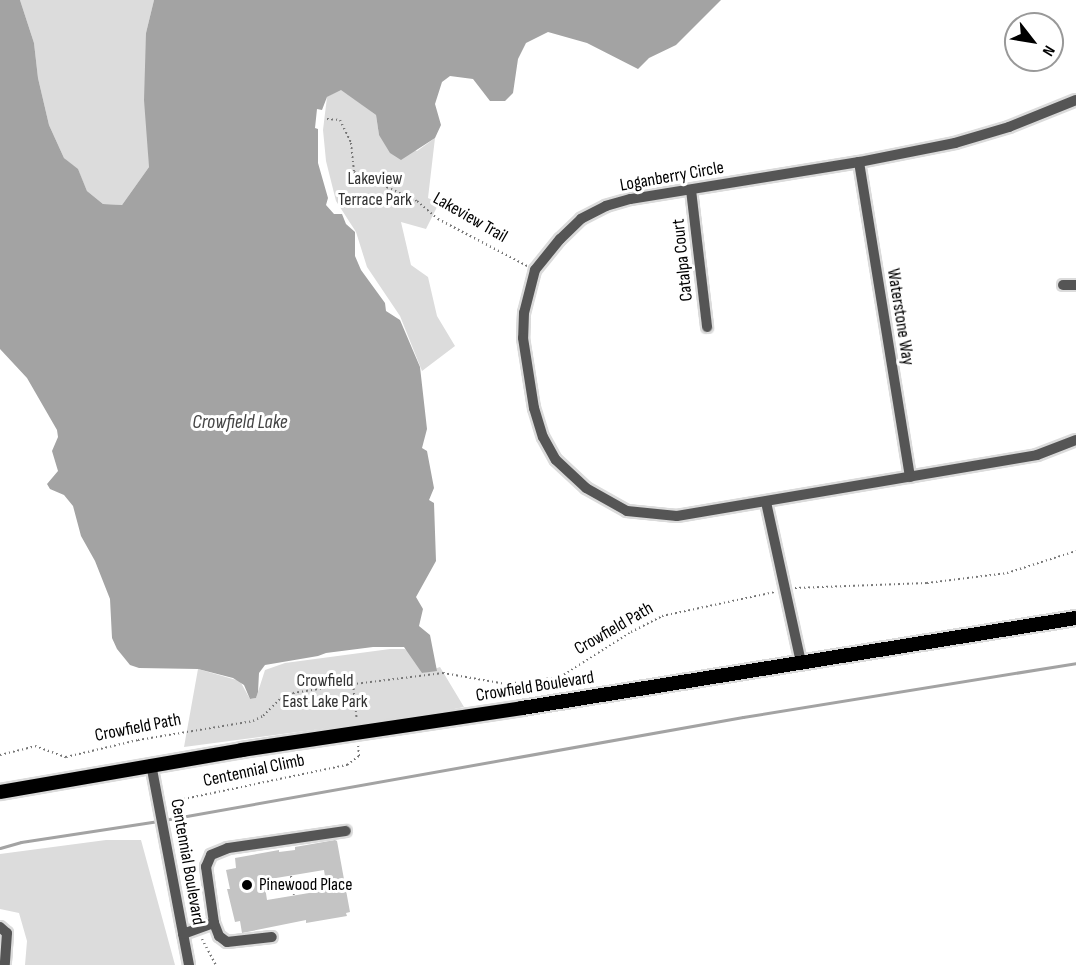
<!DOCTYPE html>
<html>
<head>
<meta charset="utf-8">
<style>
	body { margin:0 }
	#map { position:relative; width:1076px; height:965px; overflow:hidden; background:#fff; font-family:"Sofia Sans Condensed",sans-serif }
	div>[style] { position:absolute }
	.green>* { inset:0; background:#dcdcdc }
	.water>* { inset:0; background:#a3a3a3 }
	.stream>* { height:3px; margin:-1.5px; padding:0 1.5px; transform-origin:1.5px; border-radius:1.5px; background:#a3a3a3 }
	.building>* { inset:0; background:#c4c4c4 }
	.path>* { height:2px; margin-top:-1px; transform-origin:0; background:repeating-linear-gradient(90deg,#777 0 1.5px,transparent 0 4.5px) }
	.roads { filter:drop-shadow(2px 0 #dbdbdb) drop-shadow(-2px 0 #dbdbdb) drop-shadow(0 2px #dbdbdb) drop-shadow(0 -2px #dbdbdb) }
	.minor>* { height:10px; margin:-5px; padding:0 5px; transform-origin:5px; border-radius:5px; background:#555 }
	.major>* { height:14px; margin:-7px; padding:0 7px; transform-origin:7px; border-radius:7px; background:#000 }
	.dots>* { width:16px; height:16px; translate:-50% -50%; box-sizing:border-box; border:3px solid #fff; border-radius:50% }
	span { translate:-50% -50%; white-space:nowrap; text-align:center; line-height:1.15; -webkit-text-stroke:6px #fff; paint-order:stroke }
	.street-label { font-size:18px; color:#000 }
	.park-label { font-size:18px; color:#333 }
	.poi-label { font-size:18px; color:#000 }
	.left { translate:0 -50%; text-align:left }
	.water-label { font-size:20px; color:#444; font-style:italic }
	.north { position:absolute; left:1004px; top:12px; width:60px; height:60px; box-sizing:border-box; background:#fff; border:2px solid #999; border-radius:50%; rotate:121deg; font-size:16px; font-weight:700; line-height:24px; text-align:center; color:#000 }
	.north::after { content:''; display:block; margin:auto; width:21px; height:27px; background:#000; clip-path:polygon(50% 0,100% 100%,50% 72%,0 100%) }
</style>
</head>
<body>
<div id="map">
	<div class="green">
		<i style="clip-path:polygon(20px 0,154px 0,146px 33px,149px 167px,122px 205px,103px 204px,87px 191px,78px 170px,64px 158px,49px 125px,38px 78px,34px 43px)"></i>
		<i style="clip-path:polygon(341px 89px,376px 115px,379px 135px,417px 151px,435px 138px,428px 198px,439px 203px,426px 229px,401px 222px,411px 265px,428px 277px,437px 316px,455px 346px,422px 371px,400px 316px,367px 267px,356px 232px,336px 201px,326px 161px,323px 130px,327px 97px)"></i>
		<i style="clip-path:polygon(390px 649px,405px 649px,414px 655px,423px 673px,440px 667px,464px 707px,420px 716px,184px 747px,198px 669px,240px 681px,250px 699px,256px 698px,265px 670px,285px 663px)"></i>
		<i style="clip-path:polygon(106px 840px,141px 840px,175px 965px,25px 965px,27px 941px,19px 913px,0 909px,0 854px)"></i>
	</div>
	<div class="water">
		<i style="clip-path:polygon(0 0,20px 0,34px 43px,38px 78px,49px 125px,64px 158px,78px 169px,87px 191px,103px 204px,122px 205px,149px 167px,144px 100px,146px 33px,154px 0,721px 0,676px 45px,649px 58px,638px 69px,587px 43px,548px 32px,526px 43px,518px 59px,513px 93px,505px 101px,490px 101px,473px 79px,450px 76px,442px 82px,435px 104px,441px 125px,435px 138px,401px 160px,390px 153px,379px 135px,376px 115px,341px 90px,327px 97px,322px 110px,317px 109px,315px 128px,318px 129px,318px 163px,328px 198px,326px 205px,334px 214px,342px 214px,346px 224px,355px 232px,355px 256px,361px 270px,385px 303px,386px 311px,400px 320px,420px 367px,427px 429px,422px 448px,427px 451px,434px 488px,429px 500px,434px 503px,436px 561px,416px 597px,423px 609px,419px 626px,430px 635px,437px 671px,422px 673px,404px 647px,373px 647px,326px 653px,318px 656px,265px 665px,259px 673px,258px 692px,256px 698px,250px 699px,244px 685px,233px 678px,198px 669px,139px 668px,130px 665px,117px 649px,112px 638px,110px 599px,95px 561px,81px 536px,73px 506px,64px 495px,50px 489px,47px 484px,58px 471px,52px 451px,58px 437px,57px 430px,27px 378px,0 349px)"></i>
	</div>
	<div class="stream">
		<i style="left:164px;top:820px;width:588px;rotate:-10.09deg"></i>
		<i style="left:743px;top:717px;width:337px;rotate:-9.2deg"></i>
		<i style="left:0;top:848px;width:22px;rotate:-16deg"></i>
		<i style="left:21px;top:842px;width:139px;rotate:-8.7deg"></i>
	</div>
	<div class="building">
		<i style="clip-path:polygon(evenodd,335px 840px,337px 841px,350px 912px,346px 913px,347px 916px,306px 923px,306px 920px,242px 933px,240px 921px,235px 922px,227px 889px,230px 889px,226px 870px,236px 868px,235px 858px,279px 850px,279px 852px,295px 850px,295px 847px,335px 840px,324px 870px,327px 890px,267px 900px,264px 880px,324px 870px)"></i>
	</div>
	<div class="path">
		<i style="left:327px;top:119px;width:13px;rotate:4deg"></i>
		<i style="left:340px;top:120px;width:25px;rotate:64deg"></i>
		<i style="left:351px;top:143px;width:29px;rotate:84deg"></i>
		<i style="left:354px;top:172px;width:69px;rotate:24.7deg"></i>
		<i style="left:417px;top:201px;width:28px;rotate:41deg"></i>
		<i style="left:438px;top:219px;width:101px;rotate:27.8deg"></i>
		<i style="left:795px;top:588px;width:132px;rotate:-2.2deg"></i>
		<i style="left:927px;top:583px;width:81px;rotate:-7.1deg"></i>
		<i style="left:1007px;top:573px;width:72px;rotate:-17.7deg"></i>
		<i style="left:353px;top:684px;width:36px;rotate:84deg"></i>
		<i style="left:0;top:755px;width:36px;rotate:-14deg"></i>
		<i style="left:35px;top:746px;width:33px;rotate:20deg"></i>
		<i style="left:66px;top:757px;width:74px;rotate:-13.3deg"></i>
		<i style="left:138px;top:740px;width:117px;rotate:-9.4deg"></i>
		<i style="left:253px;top:721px;width:11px;rotate:-27deg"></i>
		<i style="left:263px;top:716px;width:24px;rotate:-45deg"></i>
		<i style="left:280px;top:699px;width:14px;rotate:-25deg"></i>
		<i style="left:293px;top:693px;width:37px;rotate:-9deg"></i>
		<i style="left:330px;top:687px;width:114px;rotate:-7.1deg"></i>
		<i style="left:443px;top:673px;width:64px;rotate:9.9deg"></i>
		<i style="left:506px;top:684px;width:54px;rotate:-7.4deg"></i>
		<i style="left:560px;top:677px;width:84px;rotate:-32.4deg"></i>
		<i style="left:631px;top:632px;width:35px;rotate:-27deg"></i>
		<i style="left:662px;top:616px;width:116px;rotate:-12deg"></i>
		<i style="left:291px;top:876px;width:19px;rotate:81deg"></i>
		<i style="left:265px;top:890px;width:61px;rotate:-10.4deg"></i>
		<i style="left:199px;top:918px;width:86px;rotate:-98deg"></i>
		<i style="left:187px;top:833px;width:7px;rotate:-153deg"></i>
		<i style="left:181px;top:830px;width:30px;rotate:-94deg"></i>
		<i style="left:179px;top:800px;width:172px;rotate:-11.8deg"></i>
		<i style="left:347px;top:765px;width:15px;rotate:-37deg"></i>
		<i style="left:359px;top:756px;width:12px;rotate:-95deg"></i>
		<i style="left:202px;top:939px;width:30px;rotate:62deg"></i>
	</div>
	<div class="roads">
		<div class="minor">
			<i style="left:1076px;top:100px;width:72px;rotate:158.1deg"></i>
			<i style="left:1009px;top:127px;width:56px;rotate:163.5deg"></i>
			<i style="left:955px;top:143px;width:98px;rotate:168.8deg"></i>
			<i style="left:859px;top:162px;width:232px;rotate:170.8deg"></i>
			<i style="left:630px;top:199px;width:25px;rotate:164deg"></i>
			<i style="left:606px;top:206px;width:28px;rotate:153deg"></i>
			<i style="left:581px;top:219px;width:29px;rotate:136deg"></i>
			<i style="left:560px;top:239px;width:40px;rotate:129deg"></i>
			<i style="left:535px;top:270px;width:44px;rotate:104.3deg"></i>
			<i style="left:524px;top:313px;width:25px;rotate:92deg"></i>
			<i style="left:523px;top:338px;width:71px;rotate:81.1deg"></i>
			<i style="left:534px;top:408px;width:30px;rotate:73deg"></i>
			<i style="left:543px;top:437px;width:26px;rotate:61deg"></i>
			<i style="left:556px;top:460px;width:41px;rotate:43deg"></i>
			<i style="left:586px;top:488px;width:47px;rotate:29.3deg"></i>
			<i style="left:627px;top:511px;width:50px;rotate:5.7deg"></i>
			<i style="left:677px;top:516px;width:365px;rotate:-9.6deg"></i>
			<i style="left:1037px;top:455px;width:42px;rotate:-21deg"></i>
			<i style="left:859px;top:162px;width:319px;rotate:80.8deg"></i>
			<i style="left:691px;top:190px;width:138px;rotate:83.3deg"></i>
			<i style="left:1063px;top:285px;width:13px"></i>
			<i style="left:766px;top:502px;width:165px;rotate:77.7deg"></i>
			<i style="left:151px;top:764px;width:205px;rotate:79.3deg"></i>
			<i style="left:214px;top:923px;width:14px;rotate:69deg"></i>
			<i style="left:219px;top:936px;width:10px;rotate:37deg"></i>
			<i style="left:227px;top:942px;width:45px;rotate:-6.3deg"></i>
			<i style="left:0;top:927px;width:9px;rotate:41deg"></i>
			<i style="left:7px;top:933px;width:32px;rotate:94deg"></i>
			<i style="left:183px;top:934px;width:33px;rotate:-20deg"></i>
			<i style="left:214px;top:923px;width:57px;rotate:-98.1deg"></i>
			<i style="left:206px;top:867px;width:13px;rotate:-67deg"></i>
			<i style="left:211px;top:855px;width:18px;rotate:-22deg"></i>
			<i style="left:228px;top:848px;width:119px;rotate:-8.2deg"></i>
		</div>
		<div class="major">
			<i style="left:0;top:792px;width:246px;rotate:-9.8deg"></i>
			<i style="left:242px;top:750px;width:283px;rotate:-8.5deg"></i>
			<i style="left:522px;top:708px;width:561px;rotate:-9.23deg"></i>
		</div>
	</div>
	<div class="dots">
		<i style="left:247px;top:885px;background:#000"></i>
	</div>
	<div class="street-label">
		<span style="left:672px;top:177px;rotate:-10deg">Loganberry Circle</span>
		<span style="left:470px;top:218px;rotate:30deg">Lakeview Trail</span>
		<span style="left:683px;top:260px;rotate:-96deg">Catalpa Court</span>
		<span style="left:900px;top:317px;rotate:81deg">Waterstone Way</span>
		<span style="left:614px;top:629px;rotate:-30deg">Crowfield Path</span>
		<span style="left:535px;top:687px;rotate:-9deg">Crowfield Boulevard</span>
		<span style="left:138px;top:728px;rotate:-11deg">Crowfield Path</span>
		<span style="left:254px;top:771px;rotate:-12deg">Centennial Climb</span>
		<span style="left:187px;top:862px;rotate:80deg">Centennial Boulevard</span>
	</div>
	<div class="park-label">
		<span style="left:375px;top:190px">Lakeview<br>Terrace Park</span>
		<span style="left:325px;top:692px">Crowfield<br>East Lake Park</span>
	</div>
	<div class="poi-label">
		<span class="left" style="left:259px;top:885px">Pinewood Place</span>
	</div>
	<div class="water-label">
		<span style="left:240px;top:422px">Crowfield Lake</span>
	</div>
	<div class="north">N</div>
</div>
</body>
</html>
